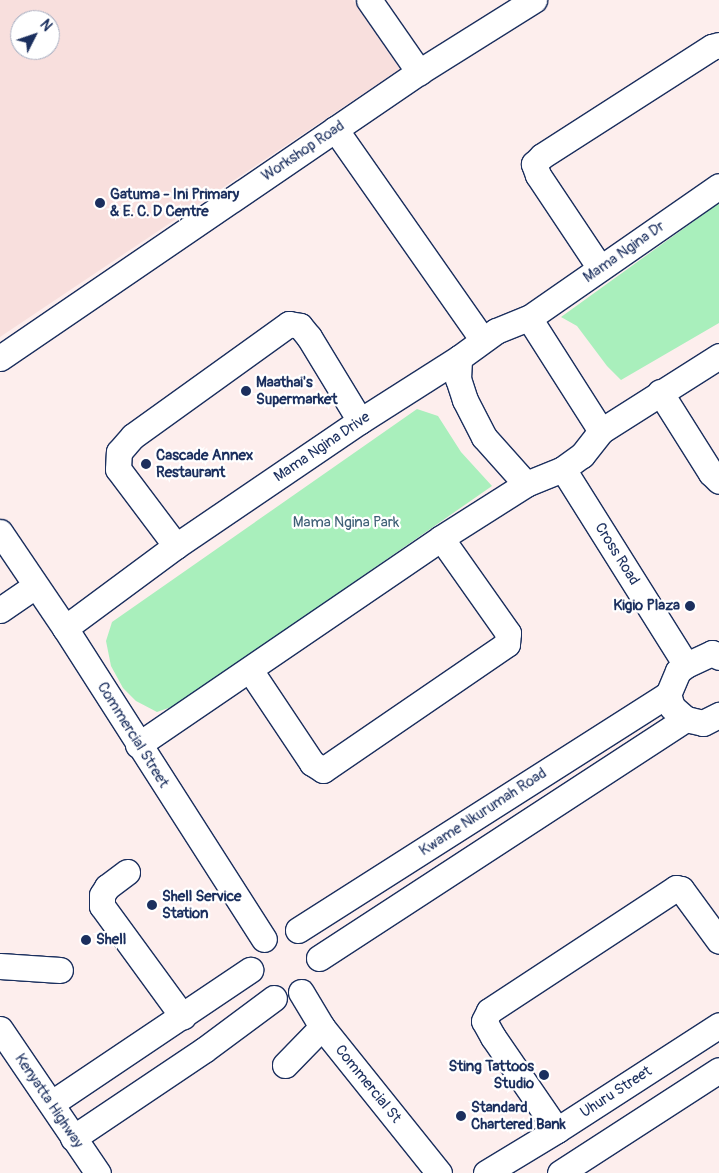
<!DOCTYPE html>
<html>
<head>
<meta charset="utf-8">
<style>
	body { margin:0 }
	#map { position:relative; width:719px; height:1173px; overflow:hidden; background:#fdeeed; font-family:Pangolin,sans-serif }
	div>[style] { position:absolute }
	.built>* { inset:0; background:#f8dfdd }
	.green>* { inset:0; background:#a9efbc }
	.roads { filter:drop-shadow(1px 0 #1b2f5e) drop-shadow(-1px 0 #1b2f5e) drop-shadow(0 1px #1b2f5e) drop-shadow(0 -1px #1b2f5e) }
	.minor>* { height:25px; margin:-12.5px; padding:0 12.5px; transform-origin:12.5px; border-radius:12.5px; background:#fff }
	.dots>* { width:14px; height:14px; translate:-50% -50%; box-sizing:border-box; border:2px solid #fff; border-radius:50% }
	span { translate:-50% -50%; white-space:nowrap; text-align:center; line-height:1.15; -webkit-text-stroke:4.5px #fff; paint-order:stroke }
	.street-label { font-size:15px; color:#1b2f5e }
	.poi-label { font-size:15px; color:#1b2f5e; font-weight:700 }
	.left { translate:0 -50%; text-align:left }
	.right { translate:-100% -50%; text-align:right }
	.park-label { font-size:15px; color:#3e5f76 }
	.north { position:absolute; left:10px; top:10px; width:50px; height:50px; box-sizing:border-box; background:#fff; border:1px solid #a4acbf; border-radius:50%; rotate:49deg; font-size:14px; font-weight:700; line-height:20px; text-align:center; color:#1b2f5e }
	.north::after { content:''; display:block; margin:auto; width:18px; height:22px; background:#1b2f5e; clip-path:polygon(50% 0,100% 100%,50% 72%,0 100%) }
</style>
</head>
<body>
<div id="map">
	<div class="built">
		<i style="clip-path:polygon(evenodd,0 0,353px 0,400px 69px,0 337px,0 0,20px 20px,50px 20px,50px 50px,20px 50px,20px 20px)"></i>
	</div>
	<div class="green">
		<i style="clip-path:polygon(719px 203px,719px 323px,621px 380px,607px 366px,577px 326px,561px 317px)"></i>
		<i style="clip-path:polygon(417px 409px,438px 416px,461px 452px,492px 486px,177px 705px,157px 712px,136px 701px,123px 688px,111px 666px,106px 641px,112px 622px)"></i>
	</div>
	<div class="roads">
		<div class="minor">
			<i style="left:369px;top:0;width:88px;rotate:55.2deg"></i>
			<i style="left:335px;top:129px;width:256px;rotate:55deg"></i>
			<i style="left:600px;top:268px;width:112px;rotate:-123.7deg"></i>
			<i style="left:538px;top:175px;width:12px;rotate:-110deg"></i>
			<i style="left:534px;top:164px;width:11px;rotate:-45deg"></i>
			<i style="left:542px;top:156px;width:202px;rotate:-32.7deg"></i>
			<i style="left:712px;top:47px;width:7px;rotate:-16deg"></i>
			<i style="left:529px;top:318px;width:134px;rotate:57.5deg"></i>
			<i style="left:601px;top:431px;width:31px;rotate:128deg"></i>
			<i style="left:582px;top:455px;width:24px;rotate:144deg"></i>
			<i style="left:563px;top:469px;width:40px;rotate:158deg"></i>
			<i style="left:526px;top:484px;width:63px;rotate:-131.8deg"></i>
			<i style="left:484px;top:437px;width:42px;rotate:-117.2deg"></i>
			<i style="left:465px;top:400px;width:22px;rotate:-108deg"></i>
			<i style="left:458px;top:379px;width:21px;rotate:-87deg"></i>
			<i style="left:459px;top:358px;width:46px;rotate:-36.1deg"></i>
			<i style="left:496px;top:331px;width:35px;rotate:-22deg"></i>
			<i style="left:529px;top:318px;width:231px;rotate:-34.8deg"></i>
			<i style="left:0;top:358px;width:507px;rotate:-34.32deg"></i>
			<i style="left:419px;top:72px;width:136px;rotate:-32.1deg"></i>
			<i style="left:660px;top:392px;width:96px;rotate:57.8deg"></i>
			<i style="left:711px;top:473px;width:11px;rotate:45deg"></i>
			<i style="left:601px;top:431px;width:140px;rotate:-32.4deg"></i>
			<i style="left:563px;top:469px;width:231px;rotate:57.9deg"></i>
			<i style="left:0;top:532px;width:116px;rotate:55.9deg"></i>
			<i style="left:65px;top:628px;width:369px;rotate:57.4deg"></i>
			<i style="left:176px;top:546px;width:96px;rotate:-127deg"></i>
			<i style="left:118px;top:469px;width:17px;rotate:-87deg"></i>
			<i style="left:119px;top:452px;width:21px;rotate:-49deg"></i>
			<i style="left:133px;top:436px;width:192px;rotate:-35.7deg"></i>
			<i style="left:289px;top:324px;width:11px;rotate:10deg"></i>
			<i style="left:300px;top:326px;width:14px;rotate:51deg"></i>
			<i style="left:309px;top:337px;width:98px;rotate:58.7deg"></i>
			<i style="left:0;top:610px;width:42px;rotate:-34.4deg"></i>
			<i style="left:65px;top:628px;width:138px;rotate:-36.5deg"></i>
			<i style="left:176px;top:546px;width:222px;rotate:-34.2deg"></i>
			<i style="left:360px;top:421px;width:117px;rotate:-32.5deg"></i>
			<i style="left:719px;top:657px;width:8px;rotate:-150deg"></i>
			<i style="left:712px;top:653px;width:29px;rotate:155deg"></i>
			<i style="left:686px;top:665px;width:10px;rotate:143deg"></i>
			<i style="left:678px;top:671px;width:25px;rotate:113deg"></i>
			<i style="left:668px;top:694px;width:14px;rotate:73deg"></i>
			<i style="left:672px;top:707px;width:18px;rotate:41deg"></i>
			<i style="left:686px;top:719px;width:17px;rotate:13deg"></i>
			<i style="left:703px;top:723px;width:18px;rotate:-27deg"></i>
			<i style="left:250px;top:670px;width:112px;rotate:56.3deg"></i>
			<i style="left:312px;top:763px;width:13px;rotate:32deg"></i>
			<i style="left:323px;top:770px;width:223px;rotate:-34.4deg"></i>
			<i style="left:507px;top:644px;width:11px;rotate:-85deg"></i>
			<i style="left:508px;top:633px;width:116px;rotate:-125.2deg"></i>
			<i style="left:138px;top:745px;width:367px;rotate:-34.3deg"></i>
			<i style="left:441px;top:538px;width:101px;rotate:-32.4deg"></i>
			<i style="left:127px;top:872px;width:25px;rotate:143deg"></i>
			<i style="left:107px;top:887px;width:9px;rotate:122deg"></i>
			<i style="left:102px;top:895px;width:11px;rotate:90deg"></i>
			<i style="left:102px;top:906px;width:137px;rotate:53.9deg"></i>
			<i style="left:298px;top:930px;width:439px;rotate:-32.5deg"></i>
			<i style="left:319px;top:958px;width:438px;rotate:-33.1deg"></i>
			<i style="left:0;top:966px;width:60px;rotate:3.8deg"></i>
			<i style="left:301px;top:992px;width:41px;rotate:59deg"></i>
			<i style="left:322px;top:1027px;width:187px;rotate:51.3deg"></i>
			<i style="left:0;top:1029px;width:174px;rotate:55.8deg"></i>
			<i style="left:285px;top:1065px;width:53px;rotate:-45.8deg"></i>
			<i style="left:52px;top:1103px;width:239px;rotate:-33.9deg"></i>
			<i style="left:557px;top:1130px;width:113px;rotate:-124.5deg"></i>
			<i style="left:493px;top:1037px;width:18px;rotate:-119deg"></i>
			<i style="left:484px;top:1021px;width:11px;rotate:-63deg"></i>
			<i style="left:489px;top:1011px;width:224px;rotate:-33.3deg"></i>
			<i style="left:676px;top:888px;width:5px;rotate:11deg"></i>
			<i style="left:681px;top:889px;width:64px;rotate:53.8deg"></i>
			<i style="left:73px;top:1138px;width:158px;rotate:-33.9deg"></i>
			<i style="left:204px;top:1050px;width:87px;rotate:-36.6deg"></i>
			<i style="left:486px;top:1173px;width:83px;rotate:-31.2deg"></i>
			<i style="left:557px;top:1130px;width:193px;rotate:-32.9deg"></i>
			<i style="left:560px;top:1173px;width:189px;rotate:-32.9deg"></i>
		</div>
	</div>
	<div class="dots">
		<i style="left:100px;top:203px;background:#1b2f5e"></i>
		<i style="left:246px;top:391px;background:#1b2f5e"></i>
		<i style="left:146px;top:464px;background:#1b2f5e"></i>
		<i style="left:690px;top:606px;background:#1b2f5e"></i>
		<i style="left:152px;top:905px;background:#1b2f5e"></i>
		<i style="left:86px;top:940px;background:#1b2f5e"></i>
		<i style="left:544px;top:1075px;background:#1b2f5e"></i>
		<i style="left:461px;top:1116px;background:#1b2f5e"></i>
	</div>
	<div class="street-label">
		<span style="left:303px;top:151px;rotate:-34deg">Workshop Road</span>
		<span style="left:624px;top:252px;rotate:-35deg">Mama Ngina Dr</span>
		<span style="left:322px;top:447px;rotate:-34deg">Mama Ngina Drive</span>
		<span style="left:617px;top:554px;rotate:58deg">Cross Road</span>
		<span style="left:133px;top:735px;rotate:58deg">Commercial Street</span>
		<span style="left:483px;top:812px;rotate:-33deg">Kwame Nkurumah Road</span>
		<span style="left:368px;top:1084px;rotate:51deg">Commercial St</span>
		<span style="left:616px;top:1092px;rotate:-33deg">Uhuru Street</span>
		<span style="left:49px;top:1101px;rotate:56deg">Kenyatta Highway</span>
	</div>
	<div class="poi-label">
		<span class="left" style="left:110px;top:203px">Gatuma - Ini Primary<br>&amp; E. C. D Centre</span>
		<span class="left" style="left:256px;top:391px">Maathai's<br>Supermarket</span>
		<span class="left" style="left:156px;top:464px">Cascade Annex<br>Restaurant</span>
		<span class="right" style="left:680px;top:606px">Kigio Plaza</span>
		<span class="left" style="left:162px;top:905px">Shell Service<br>Station</span>
		<span class="left" style="left:96px;top:940px">Shell</span>
		<span class="right" style="left:534px;top:1075px">Sting Tattoos<br>Studio</span>
		<span class="left" style="left:471px;top:1116px">Standard<br>Chartered Bank</span>
	</div>
	<div class="park-label">
		<span style="left:346px;top:523px">Mama Ngina Park</span>
	</div>
	<div class="north">N</div>
</div>
</body>
</html>
